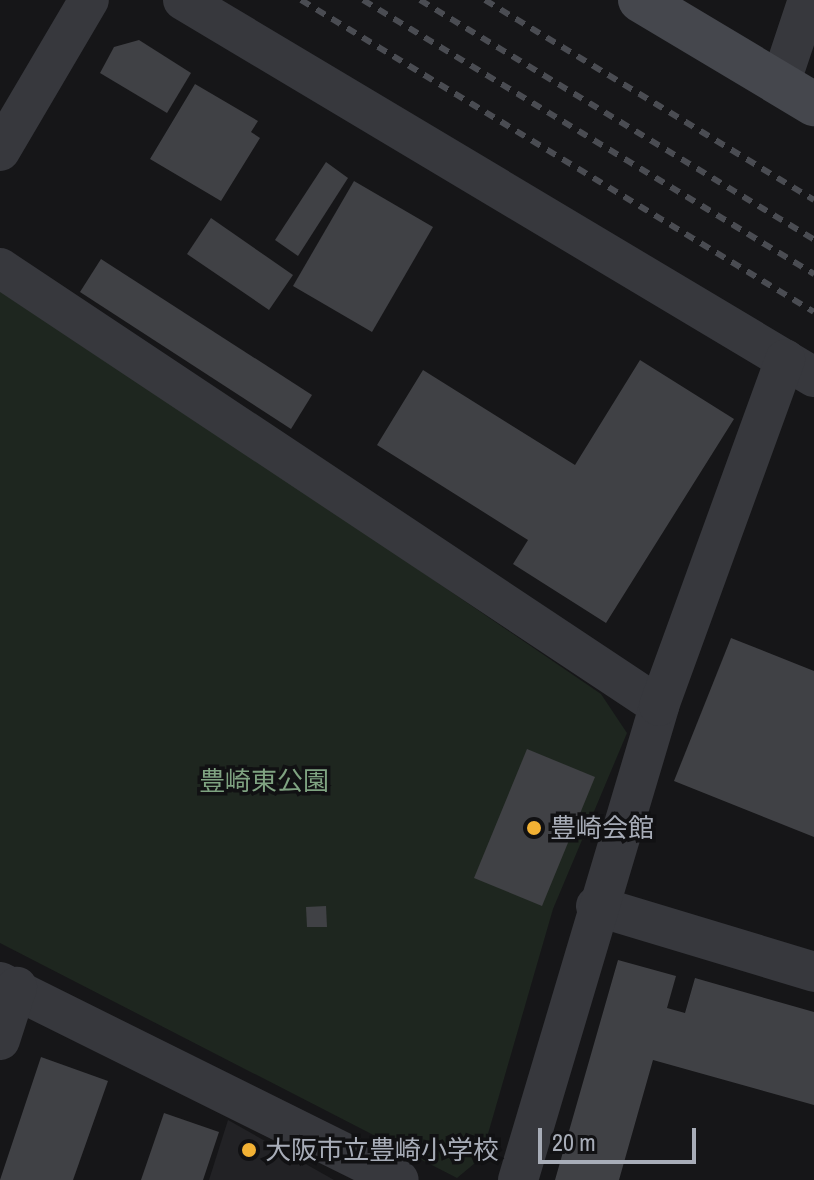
<!DOCTYPE html>
<html>
<head>
<meta charset="utf-8">
<style>
	body { margin:0 }
	#map { position:relative; width:814px; height:1180px; overflow:hidden; background:#161618; font-family:"Archivo Narrow","Noto Sans JP",sans-serif }
	div>[style] { position:absolute }
	.built>* { inset:0; background:#222225 }
	.green>* { inset:0; background:#1e261f }
	.building>* { inset:0; background:#404145 }
	.street>* { height:40px; margin:-20px; padding:0 20px; transform-origin:20px; border-radius:20px; background:#37383d }
	.secondary>* { height:44px; margin:-22px; padding:0 22px; transform-origin:22px; border-radius:22px; background:#45474d }
	.rail>* { height:6px; margin-top:-3px; transform-origin:0; background:repeating-linear-gradient(90deg,#4a4c52 0 10px,transparent 0 18px) }
	.dots>* { width:22px; height:22px; translate:-50% -50%; box-sizing:border-box; border:4px solid #111113; border-radius:50% }
	span { translate:-50% -50%; white-space:nowrap; text-align:center; line-height:1.15; -webkit-text-stroke:7px #111113; paint-order:stroke }
	.park-label { font-size:26px; color:#7fa381 }
	.poi-label { font-size:26px; color:#a8adb8 }
	.left { translate:0 -50%; text-align:left }
	.scale { position:absolute; left:538px; top:1128px; width:158px; height:36px; box-sizing:border-box; border:4px solid #a8adb8; border-top:0; padding-left:10px; font-size:24px; line-height:28px; white-space:nowrap; color:#a8adb8; -webkit-text-stroke:6px #111113; paint-order:stroke }
</style>
</head>
<body>
<div id="map">
	<div class="built">
		<i style="clip-path:polygon(228px 1120px,334px 1180px,209px 1180px)"></i>
	</div>
	<div class="green">
		<i style="clip-path:polygon(0 284px,601px 694px,627px 733px,553px 909px,481px 1158px,457px 1178px,0 943px)"></i>
	</div>
	<div class="building">
		<i style="clip-path:polygon(139px 40px,191px 73px,167px 113px,100px 73px,114px 47px)"></i>
		<i style="clip-path:polygon(195px 84px,258px 121px,251px 132px,260px 138px,221px 201px,150px 159px)"></i>
		<i style="clip-path:polygon(326px 162px,348px 178px,298px 256px,275px 240px)"></i>
		<i style="clip-path:polygon(354px 181px,433px 227px,372px 332px,293px 286px)"></i>
		<i style="clip-path:polygon(211px 218px,293px 275px,269px 310px,187px 254px)"></i>
		<i style="clip-path:polygon(101px 259px,312px 395px,291px 429px,80px 292px)"></i>
		<i style="clip-path:polygon(640px 360px,734px 419px,606px 623px,513px 564px,528px 540px,377px 445px,423px 370px,575px 465px)"></i>
		<i style="clip-path:polygon(731px 638px,814px 671px,814px 837px,674px 781px)"></i>
		<i style="clip-path:polygon(527px 749px,595px 777px,542px 906px,474px 878px)"></i>
		<i style="clip-path:polygon(326px 906px,327px 927px,307px 927px,306px 907px)"></i>
		<i style="clip-path:polygon(618px 960px,676px 976px,667px 1008px,685px 1013px,695px 978px,814px 1012px,814px 1105px,653px 1060px,619px 1180px,555px 1180px)"></i>
		<i style="clip-path:polygon(41px 1057px,108px 1081px,73px 1180px,0 1180px)"></i>
		<i style="clip-path:polygon(164px 1113px,219px 1132px,203px 1180px,141px 1180px)"></i>
	</div>
	<div class="street">
		<i style="left:183px;top:0;width:735px;rotate:30.86deg"></i>
		<i style="left:780px;top:84px;width:89px;rotate:-71.6deg"></i>
		<i style="left:0;top:151px;width:175px;rotate:-59.5deg"></i>
		<i style="left:0;top:268px;width:791px;rotate:33.61deg"></i>
		<i style="left:596px;top:906px;width:228px;rotate:16.8deg"></i>
		<i style="left:0;top:982px;width:445px;rotate:26.4deg"></i>
		<i style="left:0;top:1040px;width:56px;rotate:-72.2deg"></i>
		<i style="left:518px;top:1180px;width:495px;rotate:-73.4deg"></i>
		<i style="left:659px;top:706px;width:369px;rotate:-70deg"></i>
	</div>
	<div class="secondary">
		<i style="left:640px;top:0;width:203px;rotate:30.9deg"></i>
	</div>
	<div class="rail">
		<i style="left:301px;top:0;width:600px;rotate:31.31deg"></i>
		<i style="left:363px;top:0;width:528px;rotate:31.28deg"></i>
		<i style="left:420px;top:0;width:461px;rotate:31.3deg"></i>
		<i style="left:485px;top:0;width:385px;rotate:31.3deg"></i>
	</div>
	<div class="dots">
		<i style="left:534px;top:828px;background:#f2b134"></i>
		<i style="left:249px;top:1150px;background:#f2b134"></i>
	</div>
	<div class="park-label">
		<span style="left:264px;top:781px">豊崎東公園</span>
	</div>
	<div class="poi-label">
		<span class="left" style="left:550px;top:828px">豊崎会館</span>
		<span class="left" style="left:265px;top:1150px">大阪市立豊崎小学校</span>
	</div>
	<div class="scale">20 m</div>
</div>
</body>
</html>
